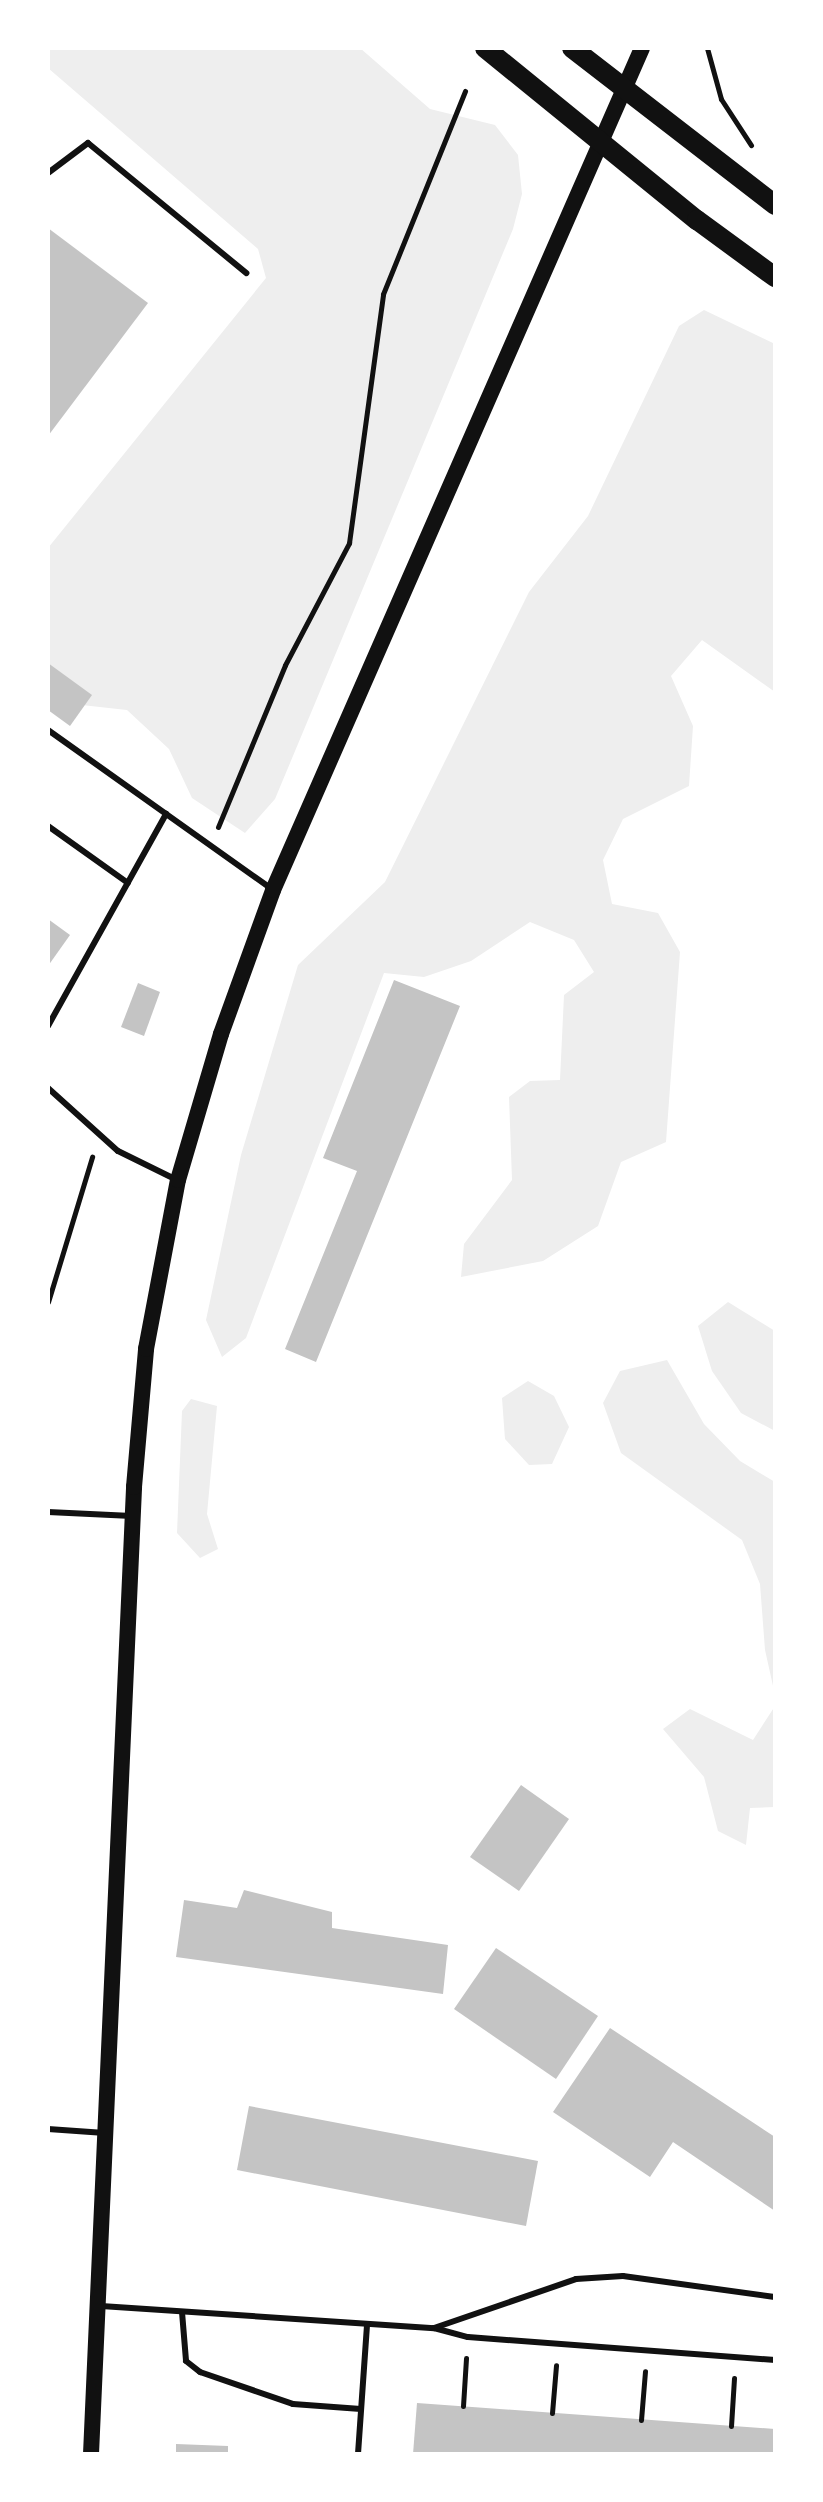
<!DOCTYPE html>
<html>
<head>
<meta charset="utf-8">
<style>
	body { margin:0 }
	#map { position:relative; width:823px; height:2502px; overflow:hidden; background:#fff; font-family:"IBM Plex Serif",serif }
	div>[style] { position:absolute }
	.green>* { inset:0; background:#eee }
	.building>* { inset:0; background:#c4c4c4 }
	.path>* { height:5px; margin:-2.5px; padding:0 2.5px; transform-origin:2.5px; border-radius:2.5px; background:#111 }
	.service>* { height:6px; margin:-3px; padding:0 3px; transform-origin:3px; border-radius:3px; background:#111 }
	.secondary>* { height:16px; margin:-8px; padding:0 8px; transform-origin:8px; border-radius:8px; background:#111 }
	.primary>* { height:20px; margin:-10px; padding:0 10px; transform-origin:10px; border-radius:10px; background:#111 }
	span { translate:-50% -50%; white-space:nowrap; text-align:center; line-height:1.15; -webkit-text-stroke:8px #fff; paint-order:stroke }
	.frame { position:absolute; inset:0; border:50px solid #fff; pointer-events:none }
</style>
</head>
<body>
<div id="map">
	<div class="green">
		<i style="clip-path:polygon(48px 48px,360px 48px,430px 109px,495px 125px,518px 155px,522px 194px,513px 229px,275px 799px,245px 833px,192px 798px,169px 749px,127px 710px,73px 704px,48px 687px,48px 548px,266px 278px,258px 249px,48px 68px)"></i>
		<i style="clip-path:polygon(704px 310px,775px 344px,775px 692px,702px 640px,671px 676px,693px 726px,689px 786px,623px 819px,603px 860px,612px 904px,658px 913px,680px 952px,666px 1142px,621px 1162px,598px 1226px,543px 1261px,461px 1277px,464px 1244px,512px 1180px,509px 1097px,530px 1081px,560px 1080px,564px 995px,594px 972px,574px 940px,530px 922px,471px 961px,424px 977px,384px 973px,246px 1338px,222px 1357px,206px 1320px,241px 1155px,298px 965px,385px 882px,529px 592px,588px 516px,679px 326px)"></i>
		<i style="clip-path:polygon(728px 1302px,775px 1331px,775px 1431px,741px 1413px,712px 1371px,698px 1326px)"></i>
		<i style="clip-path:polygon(667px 1360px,704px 1424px,740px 1461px,775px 1482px,775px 1695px,765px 1650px,760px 1584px,742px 1540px,621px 1453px,603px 1403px,620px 1371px)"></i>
		<i style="clip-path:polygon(528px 1381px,554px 1396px,569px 1427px,552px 1464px,529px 1465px,505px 1439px,502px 1398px)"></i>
		<i style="clip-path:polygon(191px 1399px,217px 1406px,207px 1514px,218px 1549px,200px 1558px,177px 1533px,182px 1411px)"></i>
		<i style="clip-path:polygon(775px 1706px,775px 1807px,750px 1808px,746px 1845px,718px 1831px,704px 1777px,663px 1729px,690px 1709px,753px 1740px)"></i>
	</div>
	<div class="building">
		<i style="clip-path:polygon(48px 228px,148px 303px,48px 436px)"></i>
		<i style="clip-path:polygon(48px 663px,92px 695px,70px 726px,48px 710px)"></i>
		<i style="clip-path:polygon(48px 919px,70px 935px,48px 966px)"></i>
		<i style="clip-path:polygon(394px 980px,460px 1006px,316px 1362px,285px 1349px,357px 1171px,323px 1158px)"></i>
		<i style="clip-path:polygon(138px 983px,160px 992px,144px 1036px,121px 1027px)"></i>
		<i style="clip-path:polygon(521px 1785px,569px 1819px,519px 1891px,470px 1857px)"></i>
		<i style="clip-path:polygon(244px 1890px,332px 1912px,332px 1928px,448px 1945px,443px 1994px,176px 1957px,184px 1900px,237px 1908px)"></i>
		<i style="clip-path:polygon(496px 1948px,598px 2016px,556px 2079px,454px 2009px)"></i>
		<i style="clip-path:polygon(610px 2028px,775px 2137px,775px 2211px,673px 2142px,650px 2177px,553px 2112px)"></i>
		<i style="clip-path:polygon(249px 2106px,538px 2161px,526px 2226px,237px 2170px)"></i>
		<i style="clip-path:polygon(417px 2403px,775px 2429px,775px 2454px,413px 2454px)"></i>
		<i style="clip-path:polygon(176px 2444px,228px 2446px,228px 2454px,176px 2454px)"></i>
	</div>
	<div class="path">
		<i style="left:707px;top:48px;width:53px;rotate:74.6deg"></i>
		<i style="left:721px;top:99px;width:55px;rotate:56.9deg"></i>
		<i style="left:218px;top:827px;width:175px;rotate:-67.5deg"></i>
		<i style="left:285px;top:665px;width:138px;rotate:-62.3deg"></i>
		<i style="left:349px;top:543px;width:251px;rotate:-82.2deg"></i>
		<i style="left:383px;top:294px;width:219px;rotate:-68deg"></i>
		<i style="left:48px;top:1302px;width:152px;rotate:-73.1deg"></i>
		<i style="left:463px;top:2406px;width:48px;rotate:-86.4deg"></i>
		<i style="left:552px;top:2413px;width:48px;rotate:-85.2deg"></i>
		<i style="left:641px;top:2420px;width:49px;rotate:-85.3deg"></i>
		<i style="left:731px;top:2426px;width:48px;rotate:-86.4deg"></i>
	</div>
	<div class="service">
		<i style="left:48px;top:173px;width:50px;rotate:-36.9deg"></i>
		<i style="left:88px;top:143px;width:205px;rotate:39.4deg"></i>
		<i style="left:48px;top:730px;width:272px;rotate:35.4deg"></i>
		<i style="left:48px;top:826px;width:98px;rotate:35.5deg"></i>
		<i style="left:48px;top:1026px;width:243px;rotate:-60.9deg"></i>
		<i style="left:48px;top:1088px;width:94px;rotate:42deg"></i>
		<i style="left:118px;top:1151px;width:64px;rotate:26.2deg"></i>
		<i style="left:48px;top:1512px;width:84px;rotate:2.7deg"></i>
		<i style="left:48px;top:2129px;width:57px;rotate:4deg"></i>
		<i style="left:101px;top:2306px;width:334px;rotate:3.8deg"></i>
		<i style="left:434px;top:2328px;width:150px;rotate:-19deg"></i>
		<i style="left:576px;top:2279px;width:47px;rotate:-3.7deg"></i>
		<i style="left:623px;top:2276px;width:153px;rotate:7.9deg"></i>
		<i style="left:182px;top:2312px;width:49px;rotate:85.3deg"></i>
		<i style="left:186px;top:2361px;width:18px;rotate:38deg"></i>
		<i style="left:200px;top:2372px;width:98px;rotate:19deg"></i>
		<i style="left:293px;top:2404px;width:68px;rotate:4.2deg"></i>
		<i style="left:434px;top:2328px;width:35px;rotate:15deg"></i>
		<i style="left:468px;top:2337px;width:308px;rotate:4.3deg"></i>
		<i style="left:358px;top:2454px;width:130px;rotate:-86deg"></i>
	</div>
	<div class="secondary">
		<i style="left:91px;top:2454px;width:968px;rotate:-87.45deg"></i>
		<i style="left:134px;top:1487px;width:139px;rotate:-85deg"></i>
		<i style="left:146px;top:1349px;width:172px;rotate:-79.3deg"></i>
		<i style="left:178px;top:1180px;width:152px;rotate:-73.6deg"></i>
		<i style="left:221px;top:1034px;width:153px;rotate:-70.1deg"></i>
		<i style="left:273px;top:890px;width:919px;rotate:-66.33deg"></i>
	</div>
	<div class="primary">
		<i style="left:485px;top:48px;width:273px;rotate:39.1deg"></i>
		<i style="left:697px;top:220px;width:97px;rotate:36.2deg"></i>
		<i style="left:572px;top:48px;width:257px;rotate:37.7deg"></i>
	</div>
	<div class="frame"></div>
</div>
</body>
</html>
